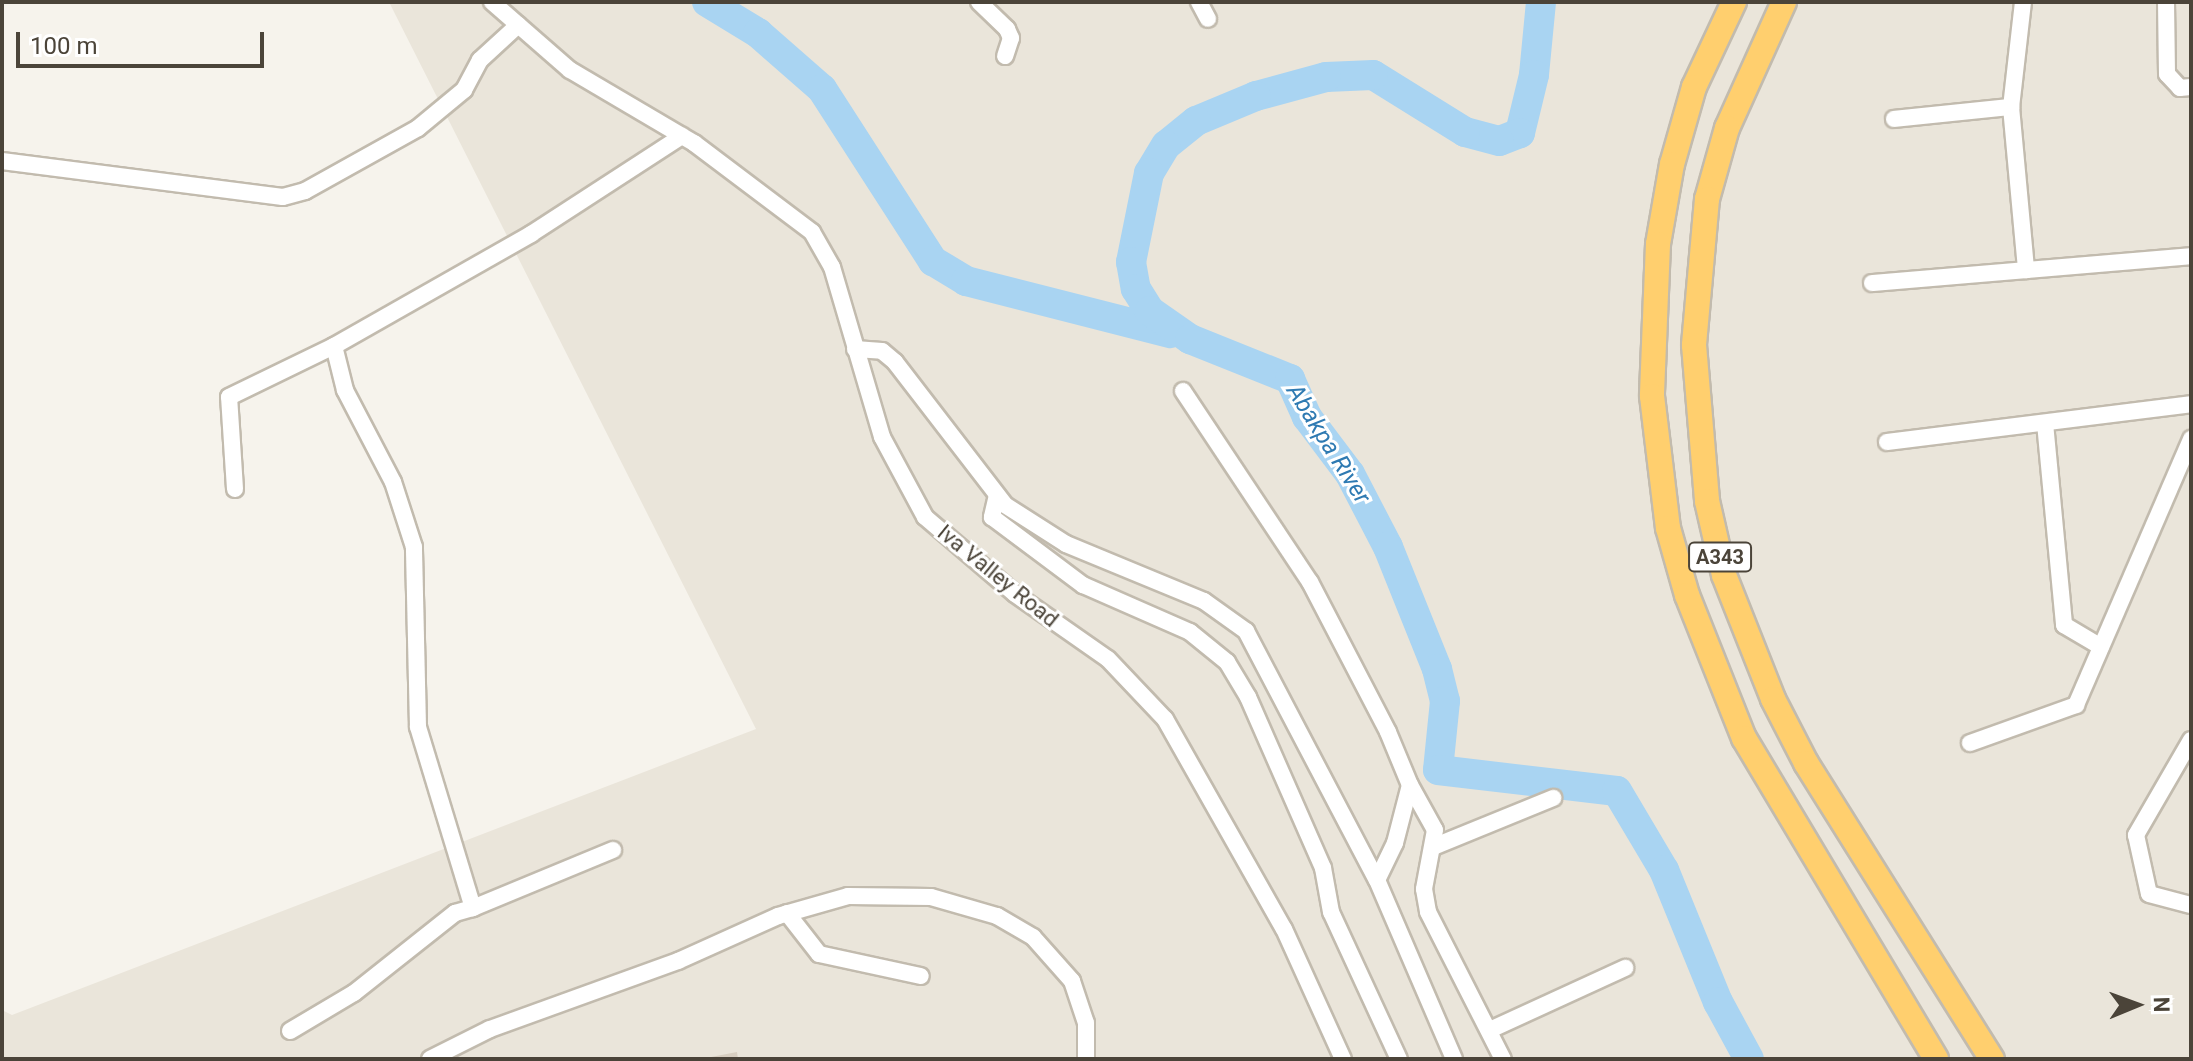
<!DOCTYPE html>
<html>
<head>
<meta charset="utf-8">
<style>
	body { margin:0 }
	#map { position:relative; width:2193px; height:1061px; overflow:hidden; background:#f6f3ec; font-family:Roboto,sans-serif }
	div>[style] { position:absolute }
	.residential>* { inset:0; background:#eae5da }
	.river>* { height:30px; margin:-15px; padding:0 15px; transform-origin:15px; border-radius:15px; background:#a9d4f2 }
	.building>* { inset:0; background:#d8cfc1 }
	.roads { filter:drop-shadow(2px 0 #c2bbae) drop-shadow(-2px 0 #c2bbae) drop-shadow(0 2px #c2bbae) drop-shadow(0 -2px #c2bbae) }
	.minor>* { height:16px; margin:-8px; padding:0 8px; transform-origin:8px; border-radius:8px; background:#fff }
	.highway>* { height:24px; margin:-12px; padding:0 12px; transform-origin:12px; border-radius:12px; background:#ffcf6e }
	span { translate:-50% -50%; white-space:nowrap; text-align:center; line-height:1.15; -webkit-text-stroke:6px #fff; paint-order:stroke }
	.shield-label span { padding:2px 6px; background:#fff; border:2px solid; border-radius:6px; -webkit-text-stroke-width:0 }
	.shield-label { font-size:20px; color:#4b4439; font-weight:700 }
	.street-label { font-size:22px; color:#4b4439 }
	.water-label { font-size:24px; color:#2e7ab2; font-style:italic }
	.frame { position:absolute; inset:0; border:4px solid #4b4439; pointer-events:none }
	.north { position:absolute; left:2097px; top:965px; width:80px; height:80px; -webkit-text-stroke:6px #fff; paint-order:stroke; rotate:89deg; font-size:22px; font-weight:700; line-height:32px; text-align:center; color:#4b4439 }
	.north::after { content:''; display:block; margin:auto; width:28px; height:36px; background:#4b4439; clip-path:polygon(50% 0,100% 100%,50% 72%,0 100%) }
	.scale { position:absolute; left:16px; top:32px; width:248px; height:36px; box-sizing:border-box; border:4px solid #4b4439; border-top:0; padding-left:10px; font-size:24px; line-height:28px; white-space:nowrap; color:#4b4439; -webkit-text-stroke:6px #fff; paint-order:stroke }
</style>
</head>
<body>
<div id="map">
	<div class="residential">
		<i style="clip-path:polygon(389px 2px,2191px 2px,2191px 1059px,2px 1059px,2px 1010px,12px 1015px,756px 729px)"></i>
	</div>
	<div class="river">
		<i style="left:707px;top:2px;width:60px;rotate:31.3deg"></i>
		<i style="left:758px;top:33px;width:85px;rotate:41.2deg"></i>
		<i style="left:822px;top:89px;width:205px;rotate:57.2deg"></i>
		<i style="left:933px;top:261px;width:39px;rotate:31deg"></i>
		<i style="left:966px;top:281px;width:211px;rotate:14.3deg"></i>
		<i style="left:1541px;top:2px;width:73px;rotate:95.5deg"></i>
		<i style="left:1534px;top:75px;width:60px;rotate:103.6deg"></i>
		<i style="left:1520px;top:133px;width:22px;rotate:159deg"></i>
		<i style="left:1499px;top:141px;width:35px;rotate:-165deg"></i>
		<i style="left:1465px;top:132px;width:108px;rotate:-148.2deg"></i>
		<i style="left:1373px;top:75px;width:47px;rotate:177.6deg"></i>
		<i style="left:1326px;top:77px;width:73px;rotate:164.8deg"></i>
		<i style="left:1256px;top:96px;width:65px;rotate:157.4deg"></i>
		<i style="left:1196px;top:121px;width:38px;rotate:141deg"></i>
		<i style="left:1166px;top:145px;width:33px;rotate:121deg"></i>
		<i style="left:1149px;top:173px;width:91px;rotate:101.4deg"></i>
		<i style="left:1131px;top:262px;width:27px;rotate:80deg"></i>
		<i style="left:1136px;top:289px;width:26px;rotate:58deg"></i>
		<i style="left:1150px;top:311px;width:49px;rotate:35deg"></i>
		<i style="left:1190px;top:339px;width:108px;rotate:21.8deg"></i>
		<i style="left:1290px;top:379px;width:42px;rotate:65.9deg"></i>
		<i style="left:1307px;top:417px;width:71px;rotate:53deg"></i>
		<i style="left:1350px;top:474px;width:82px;rotate:62.5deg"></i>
		<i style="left:1388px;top:547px;width:131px;rotate:68.1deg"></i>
		<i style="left:1437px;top:669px;width:33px;rotate:76deg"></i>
		<i style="left:1445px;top:701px;width:69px;rotate:95.8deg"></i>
		<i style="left:1438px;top:770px;width:180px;rotate:6.7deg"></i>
		<i style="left:1617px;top:791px;width:92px;rotate:59.3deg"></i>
		<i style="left:1664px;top:870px;width:143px;rotate:67.8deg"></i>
		<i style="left:1718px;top:1002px;width:65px;rotate:61.5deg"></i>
	</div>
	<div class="building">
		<i style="clip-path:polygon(737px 1052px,738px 1059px,706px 1059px,706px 1058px)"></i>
	</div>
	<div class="roads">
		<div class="minor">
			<i style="left:492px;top:2px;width:103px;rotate:41.1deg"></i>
			<i style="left:570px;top:70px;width:144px;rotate:30.5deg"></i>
			<i style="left:694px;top:143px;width:148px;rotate:37deg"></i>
			<i style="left:812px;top:232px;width:40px;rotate:60.3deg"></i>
			<i style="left:832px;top:267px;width:177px;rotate:73.6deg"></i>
			<i style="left:882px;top:437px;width:91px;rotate:61.7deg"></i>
			<i style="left:925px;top:517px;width:118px;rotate:40.5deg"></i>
			<i style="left:1015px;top:594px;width:113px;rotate:35deg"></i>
			<i style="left:1108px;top:659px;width:83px;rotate:46.5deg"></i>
			<i style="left:1165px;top:719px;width:241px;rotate:60.5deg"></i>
			<i style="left:1284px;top:929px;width:143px;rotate:65.6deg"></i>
			<i style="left:979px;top:2px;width:39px;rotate:44deg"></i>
			<i style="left:1007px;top:29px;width:10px;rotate:66deg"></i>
			<i style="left:1011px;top:38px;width:19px;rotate:108deg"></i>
			<i style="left:1199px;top:2px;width:19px;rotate:62deg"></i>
			<i style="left:2023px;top:2px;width:106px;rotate:96.5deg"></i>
			<i style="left:2011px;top:107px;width:164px;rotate:84.7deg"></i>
			<i style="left:2166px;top:2px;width:72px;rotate:89.2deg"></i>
			<i style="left:2167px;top:74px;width:19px;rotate:47deg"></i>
			<i style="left:2180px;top:88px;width:11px;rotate:-5deg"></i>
			<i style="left:1894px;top:119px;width:118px;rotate:-5.9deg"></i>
			<i style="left:2px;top:161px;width:283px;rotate:7.3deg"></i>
			<i style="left:283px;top:197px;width:23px;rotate:-15deg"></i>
			<i style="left:305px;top:191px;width:129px;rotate:-29.1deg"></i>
			<i style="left:418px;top:128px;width:60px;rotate:-39.6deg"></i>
			<i style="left:464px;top:90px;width:34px;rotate:-62deg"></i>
			<i style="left:480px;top:60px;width:52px;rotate:-42.6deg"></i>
			<i style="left:1872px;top:283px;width:320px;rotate:-4.8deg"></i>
			<i style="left:855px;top:349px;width:27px;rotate:4deg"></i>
			<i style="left:882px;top:351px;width:17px;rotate:40deg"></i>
			<i style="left:895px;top:362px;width:180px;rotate:52.4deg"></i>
			<i style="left:1005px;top:505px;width:72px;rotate:32.6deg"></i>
			<i style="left:1066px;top:544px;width:149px;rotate:22.4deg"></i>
			<i style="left:1204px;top:601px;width:52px;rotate:35.5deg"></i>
			<i style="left:1246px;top:631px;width:281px;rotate:62.3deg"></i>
			<i style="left:1377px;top:880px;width:195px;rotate:66.7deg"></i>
			<i style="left:1183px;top:391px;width:229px;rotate:56.4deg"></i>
			<i style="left:1310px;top:582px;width:169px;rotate:62.5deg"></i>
			<i style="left:1388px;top:732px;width:57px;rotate:67.5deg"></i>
			<i style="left:1410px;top:785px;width:60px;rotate:104.5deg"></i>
			<i style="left:1395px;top:843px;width:41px;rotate:115.9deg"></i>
			<i style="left:2045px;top:423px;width:203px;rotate:84.6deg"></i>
			<i style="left:2064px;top:625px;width:43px;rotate:30.7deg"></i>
			<i style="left:1887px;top:442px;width:306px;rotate:-7.1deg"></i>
			<i style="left:235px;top:489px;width:92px;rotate:-93.7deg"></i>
			<i style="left:229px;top:397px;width:117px;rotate:-25.9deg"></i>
			<i style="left:997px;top:495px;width:23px;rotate:103deg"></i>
			<i style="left:992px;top:517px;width:114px;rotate:36.8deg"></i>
			<i style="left:1083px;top:585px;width:117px;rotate:23.7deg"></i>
			<i style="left:1190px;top:632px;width:48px;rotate:39deg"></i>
			<i style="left:1227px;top:662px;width:41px;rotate:59deg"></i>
			<i style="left:1248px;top:697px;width:187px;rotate:66.3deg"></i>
			<i style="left:1323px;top:868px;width:45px;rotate:79.7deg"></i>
			<i style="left:1331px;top:912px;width:162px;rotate:65.2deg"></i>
			<i style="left:2191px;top:740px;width:110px;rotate:120.1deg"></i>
			<i style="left:2136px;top:835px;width:60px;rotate:77.6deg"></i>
			<i style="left:2149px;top:894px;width:43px;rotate:14.7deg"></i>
			<i style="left:1970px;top:743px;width:113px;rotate:-19.7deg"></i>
			<i style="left:2076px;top:705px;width:290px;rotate:-66.6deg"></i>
			<i style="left:1410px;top:785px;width:51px;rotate:60.9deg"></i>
			<i style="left:1435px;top:830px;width:60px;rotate:100.6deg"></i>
			<i style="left:1424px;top:889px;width:23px;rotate:80deg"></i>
			<i style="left:1428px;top:912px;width:165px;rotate:63deg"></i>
			<i style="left:1433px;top:847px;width:130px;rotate:-22.2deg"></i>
			<i style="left:613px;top:850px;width:152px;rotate:157.5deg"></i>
			<i style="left:473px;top:908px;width:189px;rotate:-106.9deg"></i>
			<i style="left:418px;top:727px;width:180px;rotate:-91.3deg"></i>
			<i style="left:414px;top:547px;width:68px;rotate:-107.9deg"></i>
			<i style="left:393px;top:482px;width:104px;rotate:-117.6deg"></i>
			<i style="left:345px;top:390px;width:45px;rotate:-104deg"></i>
			<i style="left:334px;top:346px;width:227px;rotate:-29.6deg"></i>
			<i style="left:531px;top:234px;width:180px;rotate:-33deg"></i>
			<i style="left:787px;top:913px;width:52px;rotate:52deg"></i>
			<i style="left:819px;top:954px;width:104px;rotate:12.2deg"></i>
			<i style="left:1490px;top:1030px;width:149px;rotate:-24.7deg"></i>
			<i style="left:290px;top:1031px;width:74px;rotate:-30.7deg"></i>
			<i style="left:354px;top:993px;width:129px;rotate:-38.4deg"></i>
			<i style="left:455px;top:913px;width:19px;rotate:-16deg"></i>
			<i style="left:430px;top:1059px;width:67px;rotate:-26.6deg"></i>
			<i style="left:490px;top:1029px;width:200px;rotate:-19.9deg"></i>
			<i style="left:678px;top:961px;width:110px;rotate:-24.2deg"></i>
			<i style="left:778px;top:916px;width:73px;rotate:-15.9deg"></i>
			<i style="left:848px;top:896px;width:83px;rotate:0.7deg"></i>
			<i style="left:931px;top:897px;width:69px;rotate:16.1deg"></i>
			<i style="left:997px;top:916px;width:42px;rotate:30.3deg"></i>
			<i style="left:1033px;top:937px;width:59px;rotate:48.4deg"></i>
			<i style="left:1072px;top:981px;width:44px;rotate:71.6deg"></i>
			<i style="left:1086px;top:1023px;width:36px;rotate:90deg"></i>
		</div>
		<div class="highway">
			<i style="left:1734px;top:2px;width:94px;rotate:115.2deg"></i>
			<i style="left:1694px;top:87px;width:80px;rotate:105.9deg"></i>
			<i style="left:1672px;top:164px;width:81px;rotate:99.9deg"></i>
			<i style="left:1658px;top:244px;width:152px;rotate:92.3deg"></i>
			<i style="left:1652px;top:396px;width:133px;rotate:83.1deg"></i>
			<i style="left:1668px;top:528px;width:70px;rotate:74.2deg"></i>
			<i style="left:1687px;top:595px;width:154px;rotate:68.3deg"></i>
			<i style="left:1744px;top:738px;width:374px;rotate:59.1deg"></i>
			<i style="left:1784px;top:2px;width:138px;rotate:114.3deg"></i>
			<i style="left:1727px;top:128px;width:74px;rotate:105.7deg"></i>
			<i style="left:1707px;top:199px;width:147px;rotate:95.1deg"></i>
			<i style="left:1694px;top:345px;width:157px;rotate:85.2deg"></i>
			<i style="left:1707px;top:501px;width:76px;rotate:77.1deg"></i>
			<i style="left:1724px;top:575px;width:133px;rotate:68.4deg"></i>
			<i style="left:1773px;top:699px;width:72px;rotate:62.7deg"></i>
			<i style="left:1806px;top:763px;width:350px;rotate:57.9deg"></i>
		</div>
	</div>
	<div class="shield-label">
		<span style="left:1720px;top:557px">A343</span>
	</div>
	<div class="street-label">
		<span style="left:998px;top:576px;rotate:39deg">Iva Valley Road</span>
	</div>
	<div class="water-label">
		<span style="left:1328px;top:444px;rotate:58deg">Abakpa River</span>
	</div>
	<div class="frame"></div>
	<div class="north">N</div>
	<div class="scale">100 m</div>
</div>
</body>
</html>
